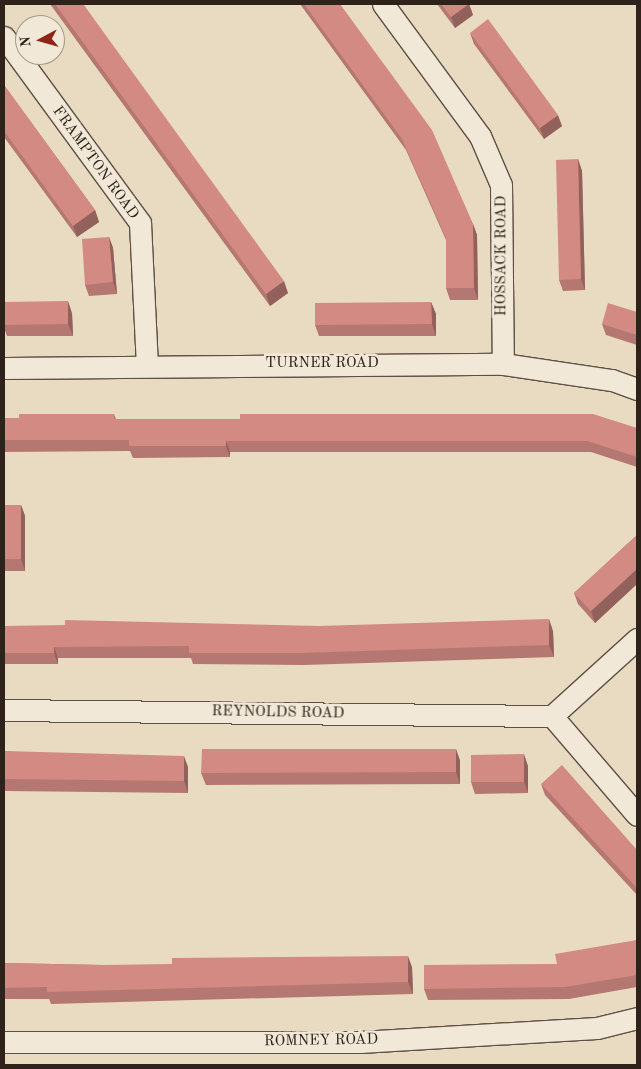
<!DOCTYPE html>
<html>
<head>
<meta charset="utf-8">
<style>
	body { margin:0 }
	#map { position:relative; width:641px; height:1069px; overflow:hidden; background:#e9dbc2; font-family:"Old Standard TT",serif }
	div>[style] { position:absolute }
	.roads { filter:drop-shadow(1px 0 #5e5045) drop-shadow(-1px 0 #5e5045) drop-shadow(0 1px #5e5045) drop-shadow(0 -1px #5e5045) }
	.street>* { height:21px; margin:-10.5px; padding:0 10.5px; transform-origin:10.5px; border-radius:10.5px; background:#f1e8d7 }
	.wall>* { inset:0; background:#b57771 }
	.shaded-wall>* { inset:0; background:#93615c }
	.building>* { inset:0; background:#d28a83 }
	span { translate:-50% -50%; white-space:nowrap; text-align:center; line-height:1.15; -webkit-text-stroke:5px #f1e8d7; paint-order:stroke }
	.street-label { font-size:15px; color:#2f221b }
	.frame { position:absolute; inset:0; border:5px solid #2f221b; pointer-events:none }
	.north { position:absolute; left:15px; top:15px; width:50px; height:50px; box-sizing:border-box; background:#f1e8d7; border:1px solid #a3998c; border-radius:50%; rotate:264deg; font-size:14px; font-weight:700; line-height:20px; text-align:center; color:#2f221b }
	.north::after { content:''; display:block; margin:auto; width:18px; height:22px; background:#8f2418; clip-path:polygon(50% 0,100% 100%,50% 72%,0 100%) }
</style>
</head>
<body>
<div id="map">
	<div class="roads">
		<div class="street">
			<i style="left:383px;top:4px;width:164px;rotate:53.7deg"></i>
			<i style="left:480px;top:136px;width:53px;rotate:66.8deg"></i>
			<i style="left:501px;top:185px;width:179px;rotate:89.4deg"></i>
			<i style="left:4px;top:37px;width:230px;rotate:53.8deg"></i>
			<i style="left:140px;top:223px;width:141px;rotate:87.2deg"></i>
			<i style="left:4px;top:368px;width:499px;rotate:-0.5deg"></i>
			<i style="left:503px;top:364px;width:110px;rotate:8.4deg"></i>
			<i style="left:612px;top:380px;width:27px;rotate:20deg"></i>
			<i style="left:4px;top:710px;width:548px;rotate:0.63deg"></i>
			<i style="left:552px;top:716px;width:130px;rotate:49.4deg"></i>
			<i style="left:552px;top:716px;width:115px;rotate:-42.2deg"></i>
			<i style="left:4px;top:1042px;width:356px"></i>
			<i style="left:360px;top:1042px;width:237px;rotate:-3.4deg"></i>
			<i style="left:597px;top:1028px;width:41px;rotate:-14deg"></i>
		</div>
	</div>
	<div class="wall">
		<i style="clip-path:polygon(50px 4px,83px 4px,288px 293px,270px 306px)"></i>
		<i style="clip-path:polygon(300px 4px,340px 4px,473px 224px,477px 235px,478px 300px,450px 300px,446px 288px,446px 240px,406px 150px)"></i>
		<i style="clip-path:polygon(437px 4px,469px 4px,473px 15px,455px 28px)"></i>
		<i style="clip-path:polygon(470px 33px,562px 126px,544px 139px,474px 44px)"></i>
		<i style="clip-path:polygon(4px 85px,95px 210px,99px 222px,77px 237px,4px 137px)"></i>
		<i style="clip-path:polygon(578px 159px,582px 171px,585px 290px,563px 291px,559px 280px)"></i>
		<i style="clip-path:polygon(109px 237px,113px 248px,117px 294px,89px 296px,85px 285px)"></i>
		<i style="clip-path:polygon(4px 302px,72px 313px,73px 336px,7px 336px,4px 328px)"></i>
		<i style="clip-path:polygon(431px 302px,436px 314px,436px 336px,319px 336px,315px 325px)"></i>
		<i style="clip-path:polygon(637px 312px,637px 345px,606px 335px,602px 324px)"></i>
		<i style="clip-path:polygon(114px 414px,116px 419px,637px 428px,637px 467px,591px 452px,230px 452px,230px 457px,133px 458px,130px 451px,4px 452px,4px 418px,19px 418px)"></i>
		<i style="clip-path:polygon(4px 505px,21px 505px,25px 516px,25px 571px,4px 571px)"></i>
		<i style="clip-path:polygon(637px 535px,637px 584px,595px 623px,578px 604px,574px 593px)"></i>
		<i style="clip-path:polygon(4px 626px,319px 626px,553px 631px,554px 657px,304px 665px,193px 664px,191px 658px,58px 658px,58px 664px,4px 664px)"></i>
		<i style="clip-path:polygon(4px 751px,188px 767px,188px 793px,5px 791px,4px 787px)"></i>
		<i style="clip-path:polygon(460px 760px,460px 784px,206px 785px,201px 773px)"></i>
		<i style="clip-path:polygon(528px 766px,528px 793px,475px 794px,471px 782px)"></i>
		<i style="clip-path:polygon(541px 784px,637px 850px,637px 895px,545px 795px)"></i>
		<i style="clip-path:polygon(637px 940px,637px 987px,569px 999px,428px 1000px,424px 989px,557px 964px)"></i>
		<i style="clip-path:polygon(4px 963px,102px 965px,412px 967px,413px 994px,51px 1004px,49px 999px,4px 999px)"></i>
	</div>
	<div class="shaded-wall">
		<i style="clip-path:polygon(469px 4px,473px 15px,455px 28px,451px 17px)"></i>
		<i style="clip-path:polygon(558px 115px,562px 126px,544px 139px,540px 128px)"></i>
		<i style="clip-path:polygon(578px 159px,582px 171px,585px 290px,581px 279px)"></i>
		<i style="clip-path:polygon(95px 210px,99px 222px,77px 237px,73px 226px)"></i>
		<i style="clip-path:polygon(473px 224px,477px 235px,478px 300px,474px 288px)"></i>
		<i style="clip-path:polygon(109px 237px,113px 248px,117px 294px,113px 282px)"></i>
		<i style="clip-path:polygon(284px 281px,288px 293px,270px 306px,266px 294px)"></i>
		<i style="clip-path:polygon(68px 301px,72px 313px,73px 336px,68px 324px)"></i>
		<i style="clip-path:polygon(431px 302px,436px 314px,436px 336px,432px 324px)"></i>
		<i style="clip-path:polygon(226px 441px,230px 452px,230px 457px,226px 446px)"></i>
		<i style="clip-path:polygon(21px 505px,25px 516px,25px 571px,21px 559px)"></i>
		<i style="clip-path:polygon(637px 569px,637px 584px,595px 623px,591px 611px)"></i>
		<i style="clip-path:polygon(549px 619px,553px 631px,554px 657px,549px 645px)"></i>
		<i style="clip-path:polygon(54px 647px,58px 658px,58px 664px,54px 653px)"></i>
		<i style="clip-path:polygon(456px 749px,460px 760px,460px 784px,456px 772px)"></i>
		<i style="clip-path:polygon(524px 754px,528px 766px,528px 793px,524px 782px)"></i>
		<i style="clip-path:polygon(184px 756px,188px 767px,188px 793px,184px 781px)"></i>
		<i style="clip-path:polygon(408px 956px,412px 967px,413px 994px,408px 982px)"></i>
	</div>
	<div class="building">
		<i style="clip-path:polygon(55px 4px,83px 4px,284px 281px,266px 294px)"></i>
		<i style="clip-path:polygon(304px 4px,340px 4px,432px 130px,473px 224px,474px 288px,446px 288px,446px 238px,402px 139px)"></i>
		<i style="clip-path:polygon(441px 4px,469px 4px,451px 17px)"></i>
		<i style="clip-path:polygon(488px 19px,558px 115px,540px 128px,470px 33px)"></i>
		<i style="clip-path:polygon(4px 85px,95px 210px,73px 226px,4px 131px)"></i>
		<i style="clip-path:polygon(578px 159px,581px 279px,559px 280px,556px 160px)"></i>
		<i style="clip-path:polygon(109px 237px,113px 282px,85px 285px,82px 239px)"></i>
		<i style="clip-path:polygon(68px 301px,68px 324px,4px 325px,4px 302px)"></i>
		<i style="clip-path:polygon(431px 302px,432px 324px,315px 325px,315px 303px)"></i>
		<i style="clip-path:polygon(608px 303px,637px 312px,637px 335px,602px 324px)"></i>
		<i style="clip-path:polygon(19px 414px,114px 414px,114px 419px,240px 419px,240px 414px,593px 414px,637px 428px,637px 457px,587px 441px,226px 441px,226px 446px,129px 446px,129px 440px,4px 440px,4px 418px,19px 418px)"></i>
		<i style="clip-path:polygon(4px 505px,21px 505px,21px 559px,4px 559px)"></i>
		<i style="clip-path:polygon(637px 535px,637px 569px,591px 611px,574px 593px)"></i>
		<i style="clip-path:polygon(549px 619px,549px 645px,300px 653px,189px 653px,189px 646px,54px 647px,54px 653px,4px 653px,4px 626px,65px 625px,65px 620px,319px 626px)"></i>
		<i style="clip-path:polygon(202px 749px,456px 749px,456px 772px,201px 773px)"></i>
		<i style="clip-path:polygon(4px 751px,184px 756px,184px 781px,4px 779px)"></i>
		<i style="clip-path:polygon(524px 754px,524px 782px,471px 782px,471px 755px)"></i>
		<i style="clip-path:polygon(562px 765px,637px 850px,637px 888px,541px 784px)"></i>
		<i style="clip-path:polygon(637px 940px,637px 975px,565px 987px,424px 989px,424px 965px,557px 964px,555px 954px)"></i>
		<i style="clip-path:polygon(408px 956px,408px 982px,47px 992px,47px 987px,4px 988px,4px 963px,102px 965px,172px 964px,172px 958px)"></i>
	</div>
	<div class="street-label">
		<span style="left:95px;top:163px;rotate:54deg">FRAMPTON ROAD</span>
		<span style="left:502px;top:256px;rotate:-90deg">HOSSACK ROAD</span>
		<span style="left:322px;top:364px">TURNER ROAD</span>
		<span style="left:278px;top:713px;rotate:1deg">REYNOLDS ROAD</span>
		<span style="left:321px;top:1041px;rotate:-1deg">ROMNEY ROAD</span>
	</div>
	<div class="frame"></div>
	<div class="north">N</div>
</div>
</body>
</html>
